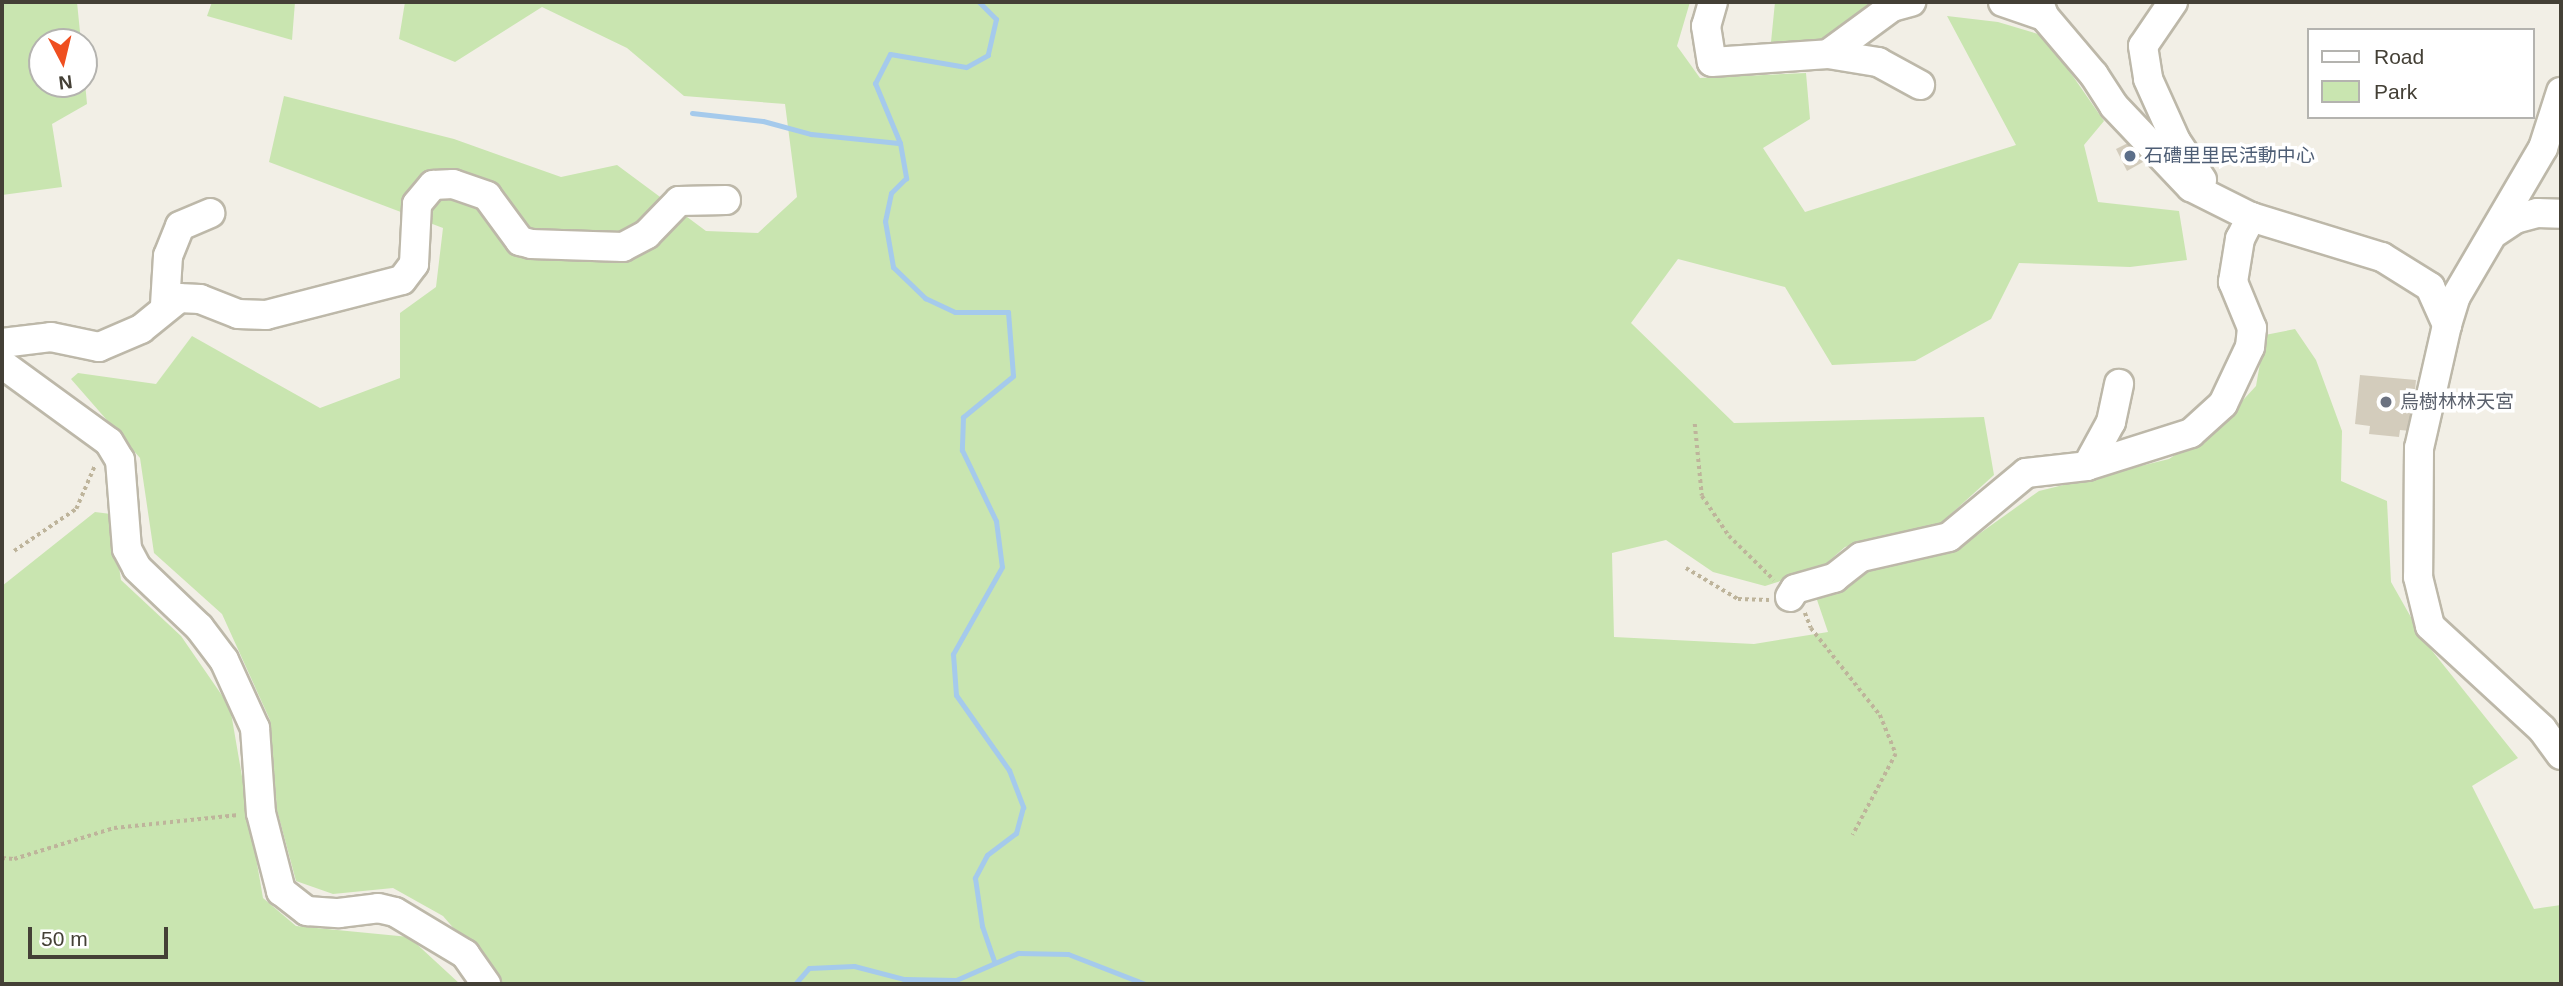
<!DOCTYPE html>
<html>
<head>
<meta charset="utf-8">
<style>
	body { margin:0 }
	#map { position:relative; width:2563px; height:986px; overflow:hidden; background:#f2efe6; font-family:Helvetica,"Noto Sans TC",sans-serif }
	div>[style] { position:absolute }
	.green>* { inset:0; background:#c9e5b0 }
	.stream>* { height:5px; margin:-2.5px; padding:0 2.5px; transform-origin:2.5px; border-radius:2.5px; background:#a5caec }
	.building>* { inset:0; background:#d3ccbc }
	.path>* { height:3.5px; margin-top:-1.75px; transform-origin:0; background:repeating-linear-gradient(90deg,#beb49b 0 3.5px,transparent 0 7px) }
	.roads { filter:drop-shadow(2px 0 #bdb8a9) drop-shadow(-2px 0 #bdb8a9) drop-shadow(0 2px #bdb8a9) drop-shadow(0 -2px #bdb8a9) }
	.minor>* { height:28px; margin:-14px; padding:0 14px; transform-origin:14px; border-radius:14px; background:#fff }
	.dots>* { width:19px; height:19px; translate:-50% -50%; box-sizing:border-box; border:4px solid #fff; border-radius:50% }
	span { translate:-50% -50%; white-space:nowrap; text-align:center; line-height:1.15; -webkit-text-stroke:7px #fff; paint-order:stroke }
	.service-label { font-size:19px; color:#4e5e75 }
	.left { translate:0 -50%; text-align:left }
	.worship-label { font-size:19px; color:#5b616d }
	.frame { position:absolute; inset:0; border:4px solid #444036; pointer-events:none }
	.legend { position:absolute; left:2307px; top:28px; width:228px; height:91px; box-sizing:border-box; background:#fff; border:2px solid #b4b3af; margin:0; padding:9px 12px; list-style:none; font-size:21px; color:#444036 }
	.legend li { display:flex; align-items:center; gap:14px; height:35px }
	.legend b { width:35px; border:2px solid #b4b3af }
	.north { position:absolute; left:28px; top:28px; width:70px; height:70px; box-sizing:border-box; background:#fff; border:2px solid #b4b3af; border-radius:50%; rotate:173deg; font-size:19px; font-weight:700; line-height:28px; text-align:center; color:#444036 }
	.north::after { content:''; display:block; margin:auto; width:24px; height:32px; background:#ef4f20; clip-path:polygon(50% 0,100% 100%,50% 72%,0 100%) }
	.scale { position:absolute; left:28px; top:927px; width:140px; height:32px; box-sizing:border-box; border:4px solid #444036; border-top:0; padding-left:9px; font-size:21px; line-height:24px; white-space:nowrap; color:#444036; -webkit-text-stroke:5px #fff; paint-order:stroke }
</style>
</head>
<body>
<div id="map">
	<div class="green">
		<i style="clip-path:polygon(2px 2px,77px 2px,81px 42px,42px 42px,42px 84px,84px 84px,84px 72px,87px 104px,52px 124px,62px 187px,2px 195px)"></i>
		<i style="clip-path:polygon(212px 2px,295px 2px,292px 40px,207px 16px)"></i>
		<i style="clip-path:polygon(405px 2px,1690px 2px,1677px 46px,1700px 78px,1806px 73px,1810px 119px,1763px 148px,1805px 212px,2016px 145px,1947px 16px,1998px 22px,2045px 36px,2104px 121px,2084px 145px,2098px 202px,2179px 211px,2187px 260px,2130px 267px,2019px 263px,1991px 319px,1915px 361px,1832px 365px,1785px 287px,1678px 259px,1631px 323px,1734px 423px,1984px 417px,1994px 475px,1941px 523px,1845px 547px,1821px 568px,1765px 586px,1713px 572px,1666px 540px,1612px 553px,1614px 637px,1754px 644px,1828px 632px,1815px 594px,1872px 568px,1958px 549px,2039px 491px,2169px 459px,2220px 425px,2256px 386px,2265px 335px,2295px 329px,2316px 360px,2342px 431px,2341px 481px,2387px 501px,2391px 582px,2425px 642px,2518px 758px,2472px 786px,2534px 909px,2561px 905px,2561px 984px,502px 984px,443px 916px,393px 888px,333px 894px,296px 881px,277px 810px,270px 720px,222px 614px,154px 553px,140px 458px,71px 379px,78px 373px,156px 384px,192px 336px,320px 408px,400px 378px,400px 313px,436px 287px,443px 228px,269px 162px,284px 96px,454px 139px,561px 177px,617px 165px,706px 231px,758px 233px,797px 197px,785px 104px,684px 96px,627px 48px,542px 7px,455px 62px,399px 39px)"></i>
		<i style="clip-path:polygon(1775px 2px,1882px 2px,1864px 9px,1824px 40px,1771px 42px)"></i>
		<i style="clip-path:polygon(95px 512px,111px 514px,121px 580px,181px 636px,230px 707px,263px 898px,296px 926px,409px 937px,460px 984px,2px 984px,2px 586px)"></i>
	</div>
	<div class="stream">
		<i style="left:979px;top:2px;width:24px;rotate:45deg"></i>
		<i style="left:996px;top:19px;width:37px;rotate:103deg"></i>
		<i style="left:988px;top:55px;width:25px;rotate:151deg"></i>
		<i style="left:966px;top:67px;width:77px;rotate:-170.3deg"></i>
		<i style="left:890px;top:54px;width:33px;rotate:117deg"></i>
		<i style="left:875px;top:83px;width:65px;rotate:67.4deg"></i>
		<i style="left:900px;top:143px;width:36px;rotate:80deg"></i>
		<i style="left:906px;top:178px;width:21px;rotate:135deg"></i>
		<i style="left:891px;top:193px;width:29px;rotate:102deg"></i>
		<i style="left:885px;top:221px;width:47px;rotate:80.1deg"></i>
		<i style="left:893px;top:267px;width:45px;rotate:44.1deg"></i>
		<i style="left:925px;top:298px;width:33px;rotate:25deg"></i>
		<i style="left:955px;top:312px;width:53px"></i>
		<i style="left:1008px;top:312px;width:64px;rotate:85.5deg"></i>
		<i style="left:1013px;top:376px;width:65px;rotate:140.6deg"></i>
		<i style="left:963px;top:417px;width:33px;rotate:92deg"></i>
		<i style="left:962px;top:450px;width:79px;rotate:64.4deg"></i>
		<i style="left:996px;top:521px;width:46px;rotate:82.6deg"></i>
		<i style="left:1002px;top:567px;width:100px;rotate:119.4deg"></i>
		<i style="left:953px;top:654px;width:41px;rotate:85.8deg"></i>
		<i style="left:956px;top:695px;width:92px;rotate:54.8deg"></i>
		<i style="left:1009px;top:770px;width:40px;rotate:69deg"></i>
		<i style="left:1023px;top:807px;width:27px;rotate:105deg"></i>
		<i style="left:1016px;top:833px;width:36px;rotate:143deg"></i>
		<i style="left:987px;top:855px;width:26px;rotate:118deg"></i>
		<i style="left:975px;top:878px;width:49px;rotate:81.7deg"></i>
		<i style="left:982px;top:926px;width:37px;rotate:71deg"></i>
		<i style="left:692px;top:113px;width:71px;rotate:6.4deg"></i>
		<i style="left:763px;top:121px;width:50px;rotate:15.2deg"></i>
		<i style="left:811px;top:134px;width:88px;rotate:5.8deg"></i>
		<i style="left:795px;top:984px;width:21px;rotate:-49deg"></i>
		<i style="left:809px;top:968px;width:45px;rotate:-2.5deg"></i>
		<i style="left:854px;top:966px;width:52px;rotate:14.6deg"></i>
		<i style="left:904px;top:979px;width:52px;rotate:1.1deg"></i>
		<i style="left:956px;top:980px;width:68px;rotate:-23.5deg"></i>
		<i style="left:1018px;top:953px;width:50px;rotate:1.1deg"></i>
		<i style="left:1068px;top:954px;width:83px;rotate:21.3deg"></i>
	</div>
	<div class="building">
		<i style="clip-path:polygon(2132px 141px,2143px 162px,2127px 171px,2116px 149px)"></i>
		<i style="clip-path:polygon(2360px 375px,2416px 380px,2411px 431px,2400px 430px,2399px 437px,2369px 434px,2370px 426px,2355px 424px)"></i>
	</div>
	<div class="path">
		<i style="left:1695px;top:424px;width:72px;rotate:84.4deg"></i>
		<i style="left:1702px;top:496px;width:48px;rotate:56deg"></i>
		<i style="left:1729px;top:536px;width:63px;rotate:44.4deg"></i>
		<i style="left:14px;top:551px;width:75px;rotate:-34.1deg"></i>
		<i style="left:76px;top:509px;width:48px;rotate:-66.6deg"></i>
		<i style="left:1686px;top:568px;width:61px;rotate:30.8deg"></i>
		<i style="left:1738px;top:599px;width:31px;rotate:2deg"></i>
		<i style="left:1805px;top:613px;width:16px;rotate:68deg"></i>
		<i style="left:1811px;top:628px;width:111px;rotate:51.6deg"></i>
		<i style="left:1880px;top:715px;width:42px;rotate:67.7deg"></i>
		<i style="left:1896px;top:754px;width:92px;rotate:118deg"></i>
		<i style="left:2px;top:858px;width:12px;rotate:5deg"></i>
		<i style="left:14px;top:859px;width:105px;rotate:-17.2deg"></i>
		<i style="left:114px;top:828px;width:125px;rotate:-6deg"></i>
	</div>
	<div class="roads">
		<div class="minor">
			<i style="left:1713px;top:2px;width:25px;rotate:106deg"></i>
			<i style="left:1706px;top:26px;width:36px;rotate:81deg"></i>
			<i style="left:1712px;top:62px;width:116px;rotate:-3.9deg"></i>
			<i style="left:1828px;top:54px;width:51px;rotate:9.1deg"></i>
			<i style="left:1878px;top:62px;width:48px;rotate:28.7deg"></i>
			<i style="left:2003px;top:2px;width:43px;rotate:18.9deg"></i>
			<i style="left:2039px;top:2px;width:15px;rotate:70deg"></i>
			<i style="left:2044px;top:16px;width:77px;rotate:49.7deg"></i>
			<i style="left:2094px;top:75px;width:37px;rotate:57deg"></i>
			<i style="left:2114px;top:106px;width:112px;rotate:46.5deg"></i>
			<i style="left:2191px;top:187px;width:67px;rotate:26.6deg"></i>
			<i style="left:2251px;top:217px;width:137px;rotate:17deg"></i>
			<i style="left:2382px;top:257px;width:57px;rotate:32deg"></i>
			<i style="left:2430px;top:287px;width:42px;rotate:65.9deg"></i>
			<i style="left:2447px;top:325px;width:126px;rotate:102.8deg"></i>
			<i style="left:2419px;top:448px;width:129px;rotate:90.4deg"></i>
			<i style="left:2418px;top:577px;width:50px;rotate:76.2deg"></i>
			<i style="left:2430px;top:626px;width:152px;rotate:42.6deg"></i>
			<i style="left:2542px;top:729px;width:32px;rotate:54deg"></i>
			<i style="left:2173px;top:2px;width:53px;rotate:124.3deg"></i>
			<i style="left:2143px;top:46px;width:33px;rotate:81deg"></i>
			<i style="left:2148px;top:79px;width:68px;rotate:65.7deg"></i>
			<i style="left:2176px;top:141px;width:47px;rotate:56.3deg"></i>
			<i style="left:1828px;top:54px;width:79px;rotate:-36.3deg"></i>
			<i style="left:1892px;top:7px;width:20px;rotate:-15deg"></i>
			<i style="left:2496px;top:232px;width:23px;rotate:-34deg"></i>
			<i style="left:2515px;top:219px;width:23px;rotate:-15deg"></i>
			<i style="left:2537px;top:213px;width:24px;rotate:2deg"></i>
			<i style="left:165px;top:305px;width:49px;rotate:-86.5deg"></i>
			<i style="left:168px;top:256px;width:32px;rotate:-68deg"></i>
			<i style="left:180px;top:226px;width:33px;rotate:-23deg"></i>
			<i style="left:2447px;top:325px;width:28px;rotate:-73deg"></i>
			<i style="left:2455px;top:298px;width:174px;rotate:-59.6deg"></i>
			<i style="left:2543px;top:148px;width:59px;rotate:-72.2deg"></i>
			<i style="left:2px;top:343px;width:49px;rotate:-7deg"></i>
			<i style="left:51px;top:337px;width:49px;rotate:11.8deg"></i>
			<i style="left:99px;top:347px;width:46px;rotate:-23.2deg"></i>
			<i style="left:141px;top:329px;width:49px;rotate:-39.2deg"></i>
			<i style="left:179px;top:298px;width:21px;rotate:3deg"></i>
			<i style="left:200px;top:299px;width:41px;rotate:21.5deg"></i>
			<i style="left:238px;top:314px;width:28px;rotate:2deg"></i>
			<i style="left:266px;top:315px;width:140px;rotate:-14.4deg"></i>
			<i style="left:402px;top:280px;width:20px;rotate:-53deg"></i>
			<i style="left:414px;top:264px;width:60px;rotate:-87.1deg"></i>
			<i style="left:417px;top:204px;width:25px;rotate:-50deg"></i>
			<i style="left:433px;top:185px;width:20px;rotate:-3deg"></i>
			<i style="left:453px;top:184px;width:36px;rotate:19deg"></i>
			<i style="left:487px;top:196px;width:56px;rotate:53.7deg"></i>
			<i style="left:520px;top:241px;width:11px;rotate:15deg"></i>
			<i style="left:531px;top:244px;width:92px;rotate:1.9deg"></i>
			<i style="left:623px;top:247px;width:27px;rotate:-28deg"></i>
			<i style="left:647px;top:234px;width:46px;rotate:-45.9deg"></i>
			<i style="left:679px;top:201px;width:47px;rotate:-1.2deg"></i>
			<i style="left:2px;top:364px;width:132px;rotate:36.1deg"></i>
			<i style="left:109px;top:442px;width:21px;rotate:59deg"></i>
			<i style="left:120px;top:460px;width:89px;rotate:85.5deg"></i>
			<i style="left:127px;top:549px;width:21px;rotate:62deg"></i>
			<i style="left:137px;top:568px;width:86px;rotate:43.6deg"></i>
			<i style="left:199px;top:627px;width:41px;rotate:52.9deg"></i>
			<i style="left:224px;top:660px;width:75px;rotate:65.5deg"></i>
			<i style="left:255px;top:728px;width:85px;rotate:86deg"></i>
			<i style="left:261px;top:813px;width:81px;rotate:75.6deg"></i>
			<i style="left:281px;top:891px;width:33px;rotate:38deg"></i>
			<i style="left:307px;top:911px;width:32px;rotate:4deg"></i>
			<i style="left:339px;top:913px;width:39px;rotate:-7deg"></i>
			<i style="left:378px;top:908px;width:17px;rotate:13deg"></i>
			<i style="left:395px;top:912px;width:82px;rotate:31deg"></i>
			<i style="left:465px;top:954px;width:37px;rotate:55deg"></i>
			<i style="left:2087px;top:466px;width:50px;rotate:-61.4deg"></i>
			<i style="left:2111px;top:422px;width:39px;rotate:-78deg"></i>
			<i style="left:1790px;top:597px;width:9px;rotate:-58deg"></i>
			<i style="left:1795px;top:589px;width:41px;rotate:-15.8deg"></i>
			<i style="left:1834px;top:578px;width:34px;rotate:-38deg"></i>
			<i style="left:1861px;top:557px;width:90px;rotate:-12.8deg"></i>
			<i style="left:1949px;top:537px;width:100px;rotate:-39.7deg"></i>
			<i style="left:2026px;top:473px;width:61px;rotate:-6.5deg"></i>
			<i style="left:2087px;top:466px;width:109px;rotate:-17.6deg"></i>
			<i style="left:2191px;top:433px;width:43px;rotate:-42.2deg"></i>
			<i style="left:2223px;top:404px;width:63px;rotate:-64.7deg"></i>
			<i style="left:2250px;top:347px;width:19px;rotate:-84deg"></i>
			<i style="left:2252px;top:328px;width:50px;rotate:-112.4deg"></i>
			<i style="left:2233px;top:282px;width:44px;rotate:-80.8deg"></i>
			<i style="left:2240px;top:239px;width:25px;rotate:-63deg"></i>
		</div>
	</div>
	<div class="dots">
		<i style="left:2130px;top:156px;background:#5c6f8a"></i>
		<i style="left:2386px;top:402px;background:#6b7280"></i>
	</div>
	<div class="service-label">
		<span class="left" style="left:2144px;top:156px">石𥕢里里民活動中心</span>
	</div>
	<div class="worship-label">
		<span class="left" style="left:2400px;top:402px">烏樹林林天宮</span>
	</div>
	<div class="frame"></div>
	<ul class="legend">
	<li><b style="height:9px;background:#fff"></b>Road</li>
	<li><b style="height:19px;background:#c9e5b0"></b>Park</li>
	</ul>
	<div class="north">N</div>
	<div class="scale">50 m</div>
</div>
</body>
</html>
